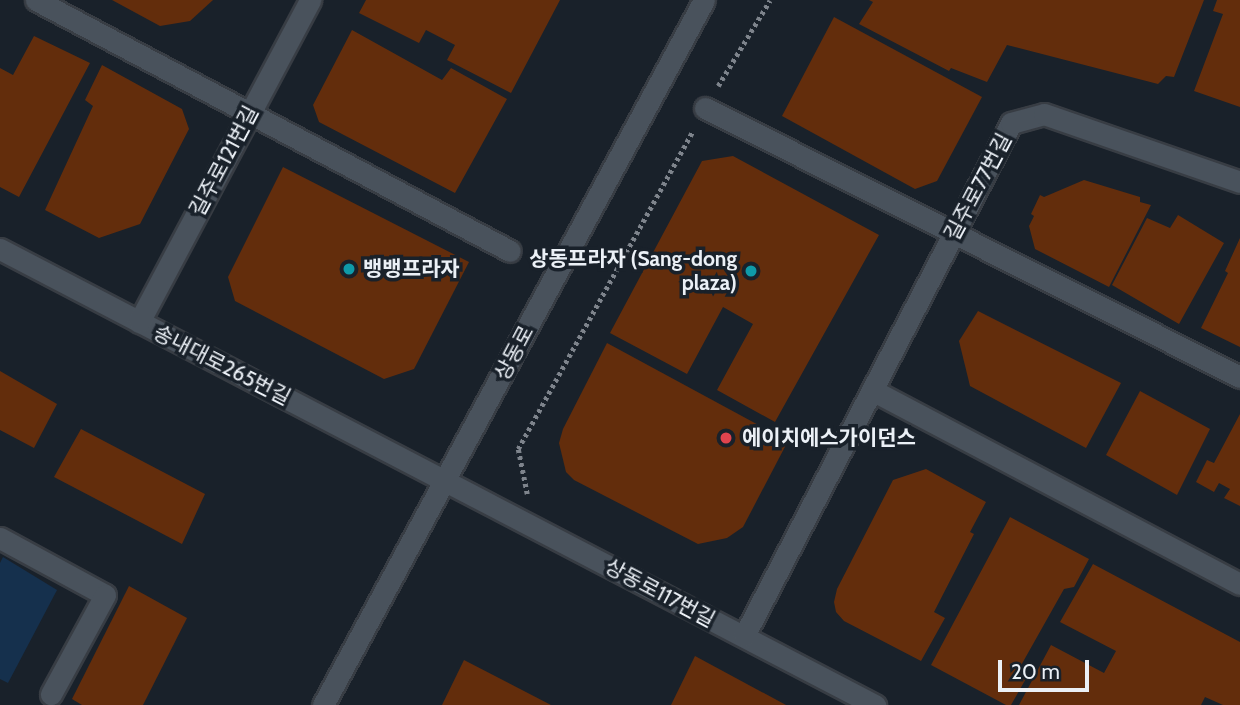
<!DOCTYPE html>
<html>
<head>
<meta charset="utf-8">
<style>
	body { margin:0 }
	#map { position:relative; width:1240px; height:705px; overflow:hidden; background:#19212a; font-family:Cabin,"Noto Sans KR",sans-serif }
	div>[style] { position:absolute }
	.green>* { inset:0; background:#15304d }
	.building>* { inset:0; background:#632d0c }
	.path>* { height:4.5px; margin-top:-2.25px; transform-origin:0; background:repeating-linear-gradient(90deg,#7e848c 0 3.5px,transparent 0 7px) }
	.roads { filter:drop-shadow(2px 0 #383d44) drop-shadow(-2px 0 #383d44) drop-shadow(0 2px #383d44) drop-shadow(0 -2px #383d44) }
	.minor>* { height:21px; margin:-10.5px; padding:0 10.5px; transform-origin:10.5px; border-radius:10.5px; background:#49525c }
	.dots>* { width:19px; height:19px; translate:-50% -50%; box-sizing:border-box; border:4px solid #19212a; border-radius:50% }
	span { translate:-50% -50%; white-space:nowrap; text-align:center; line-height:1.15; -webkit-text-stroke:7px #19212a; paint-order:stroke }
	.street-label { font-size:21px; color:#ebf0f6 }
	.poi-label { font-size:21px; color:#ebf0f6; font-weight:700 }
	.right { translate:-100% -50%; text-align:right }
	.left { translate:0 -50%; text-align:left }
	.scale { position:absolute; left:998px; top:660px; width:91px; height:32px; box-sizing:border-box; border:4px solid #ebf0f6; border-top:0; padding-left:9px; font-size:21px; line-height:24px; white-space:nowrap; color:#ebf0f6; -webkit-text-stroke:5px #19212a; paint-order:stroke }
</style>
</head>
<body>
<div id="map">
	<div class="green">
		<i style="clip-path:polygon(3px 557px,57px 590px,8px 683px,0 679px,0 563px)"></i>
	</div>
	<div class="building">
		<i style="clip-path:polygon(112px 0,213px 0,190px 21px,160px 26px)"></i>
		<i style="clip-path:polygon(366px 0,560px 0,511px 93px,447px 60px,455px 45px,426px 30px,419px 43px,359px 13px)"></i>
		<i style="clip-path:polygon(869px 0,1204px 0,1174px 77px,1166px 76px,1158px 84px,1007px 45px,987px 82px,951px 68px,949px 71px,859px 24px,873px 2px)"></i>
		<i style="clip-path:polygon(1217px 0,1240px 0,1240px 107px,1194px 91px,1223px 14px,1213px 11px)"></i>
		<i style="clip-path:polygon(834px 17px,982px 97px,937px 181px,915px 189px,782px 116px)"></i>
		<i style="clip-path:polygon(352px 30px,442px 80px,451px 68px,507px 99px,455px 193px,319px 122px,313px 105px)"></i>
		<i style="clip-path:polygon(34px 36px,90px 63px,19px 197px,0 187px,0 68px,13px 75px)"></i>
		<i style="clip-path:polygon(102px 65px,182px 109px,189px 129px,140px 224px,99px 238px,45px 210px,93px 106px,85px 100px)"></i>
		<i style="clip-path:polygon(733px 156px,879px 235px,775px 422px,717px 390px,753px 324px,723px 307px,687px 374px,610px 333px,702px 161px)"></i>
		<i style="clip-path:polygon(283px 167px,469px 262px,414px 369px,384px 379px,235px 301px,228px 277px)"></i>
		<i style="clip-path:polygon(1084px 180px,1140px 197px,1140px 202px,1151px 205px,1109px 287px,1035px 249px,1029px 226px,1034px 216px,1031px 214px,1040px 195px,1044px 197px)"></i>
		<i style="clip-path:polygon(1178px 215px,1224px 243px,1179px 324px,1112px 285px,1147px 218px,1170px 228px)"></i>
		<i style="clip-path:polygon(1240px 238px,1240px 347px,1201px 328px,1228px 273px,1225px 271px)"></i>
		<i style="clip-path:polygon(978px 311px,1121px 383px,1086px 448px,970px 386px,959px 341px)"></i>
		<i style="clip-path:polygon(607px 343px,788px 441px,743px 527px,727px 538px,698px 544px,574px 480px,566px 472px,559px 443px,563px 429px)"></i>
		<i style="clip-path:polygon(0 371px,57px 404px,34px 448px,0 430px)"></i>
		<i style="clip-path:polygon(1140px 391px,1210px 429px,1177px 495px,1106px 455px)"></i>
		<i style="clip-path:polygon(1240px 414px,1240px 506px,1224px 498px,1230px 489px,1219px 483px,1214px 492px,1196px 482px,1207px 460px,1214px 463px)"></i>
		<i style="clip-path:polygon(81px 429px,205px 494px,182px 544px,54px 477px)"></i>
		<i style="clip-path:polygon(926px 469px,986px 502px,970px 532px,974px 534px,934px 612px,945px 618px,921px 661px,844px 621px,836px 612px,834px 602px,837px 589px,893px 480px)"></i>
		<i style="clip-path:polygon(1010px 517px,1089px 559px,1074px 587px,1064px 589px,1019px 669px,1028px 675px,1011px 705px,1006px 705px,931px 665px)"></i>
		<i style="clip-path:polygon(1093px 564px,1240px 642px,1240px 705px,1223px 705px,1205px 697px,1201px 705px,1019px 705px,1051px 645px,1104px 673px,1116px 651px,1060px 622px)"></i>
		<i style="clip-path:polygon(129px 586px,187px 618px,143px 705px,82px 705px,72px 699px)"></i>
		<i style="clip-path:polygon(695px 656px,786px 705px,671px 705px)"></i>
		<i style="clip-path:polygon(464px 660px,551px 705px,442px 705px)"></i>
	</div>
	<div class="path">
		<i style="left:718px;top:86px;width:100px;rotate:-58.8deg"></i>
		<i style="left:527px;top:494px;width:46px;rotate:-101.3deg"></i>
		<i style="left:518px;top:449px;width:363px;rotate:-61.2deg"></i>
	</div>
	<div class="roads">
		<div class="minor">
			<i style="left:36px;top:0;width:536px;rotate:27.9deg"></i>
			<i style="left:705px;top:108px;width:599px;rotate:26.69deg"></i>
			<i style="left:0;top:249px;width:987px;rotate:27.53deg"></i>
			<i style="left:139px;top:322px;width:365px;rotate:-62deg"></i>
			<i style="left:872px;top:390px;width:416px;rotate:27.8deg"></i>
			<i style="left:0;top:538px;width:119px;rotate:28.5deg"></i>
			<i style="left:105px;top:595px;width:113px;rotate:118.6deg"></i>
			<i style="left:744px;top:636px;width:578px;rotate:-62.5deg"></i>
			<i style="left:1011px;top:123px;width:34px;rotate:-15deg"></i>
			<i style="left:1044px;top:114px;width:207px;rotate:19.1deg"></i>
			<i style="left:323px;top:705px;width:801px;rotate:-61.61deg"></i>
		</div>
	</div>
	<div class="dots">
		<i style="left:349px;top:269px;background:#0f9aa8"></i>
		<i style="left:751px;top:271px;background:#0f9aa8"></i>
		<i style="left:726px;top:438px;background:#e0444e"></i>
	</div>
	<div class="street-label">
		<span style="left:224px;top:161px;rotate:-62deg">길주로121번길</span>
		<span style="left:978px;top:187px;rotate:-62deg">길주로77번길</span>
		<span style="left:514px;top:353px;rotate:-62deg">상동로</span>
		<span style="left:222px;top:365px;rotate:27deg">송내대로265번길</span>
		<span style="left:660px;top:593px;rotate:28deg">상동로117번길</span>
	</div>
	<div class="poi-label">
		<span class="right" style="left:737px;top:271px">상동프라자 (Sang-dong<br>plaza)</span>
		<span class="left" style="left:363px;top:269px">뱅뱅프라자</span>
		<span class="left" style="left:742px;top:438px">에이치에스가이던스</span>
	</div>
	<div class="scale">20 m</div>
</div>
</body>
</html>
